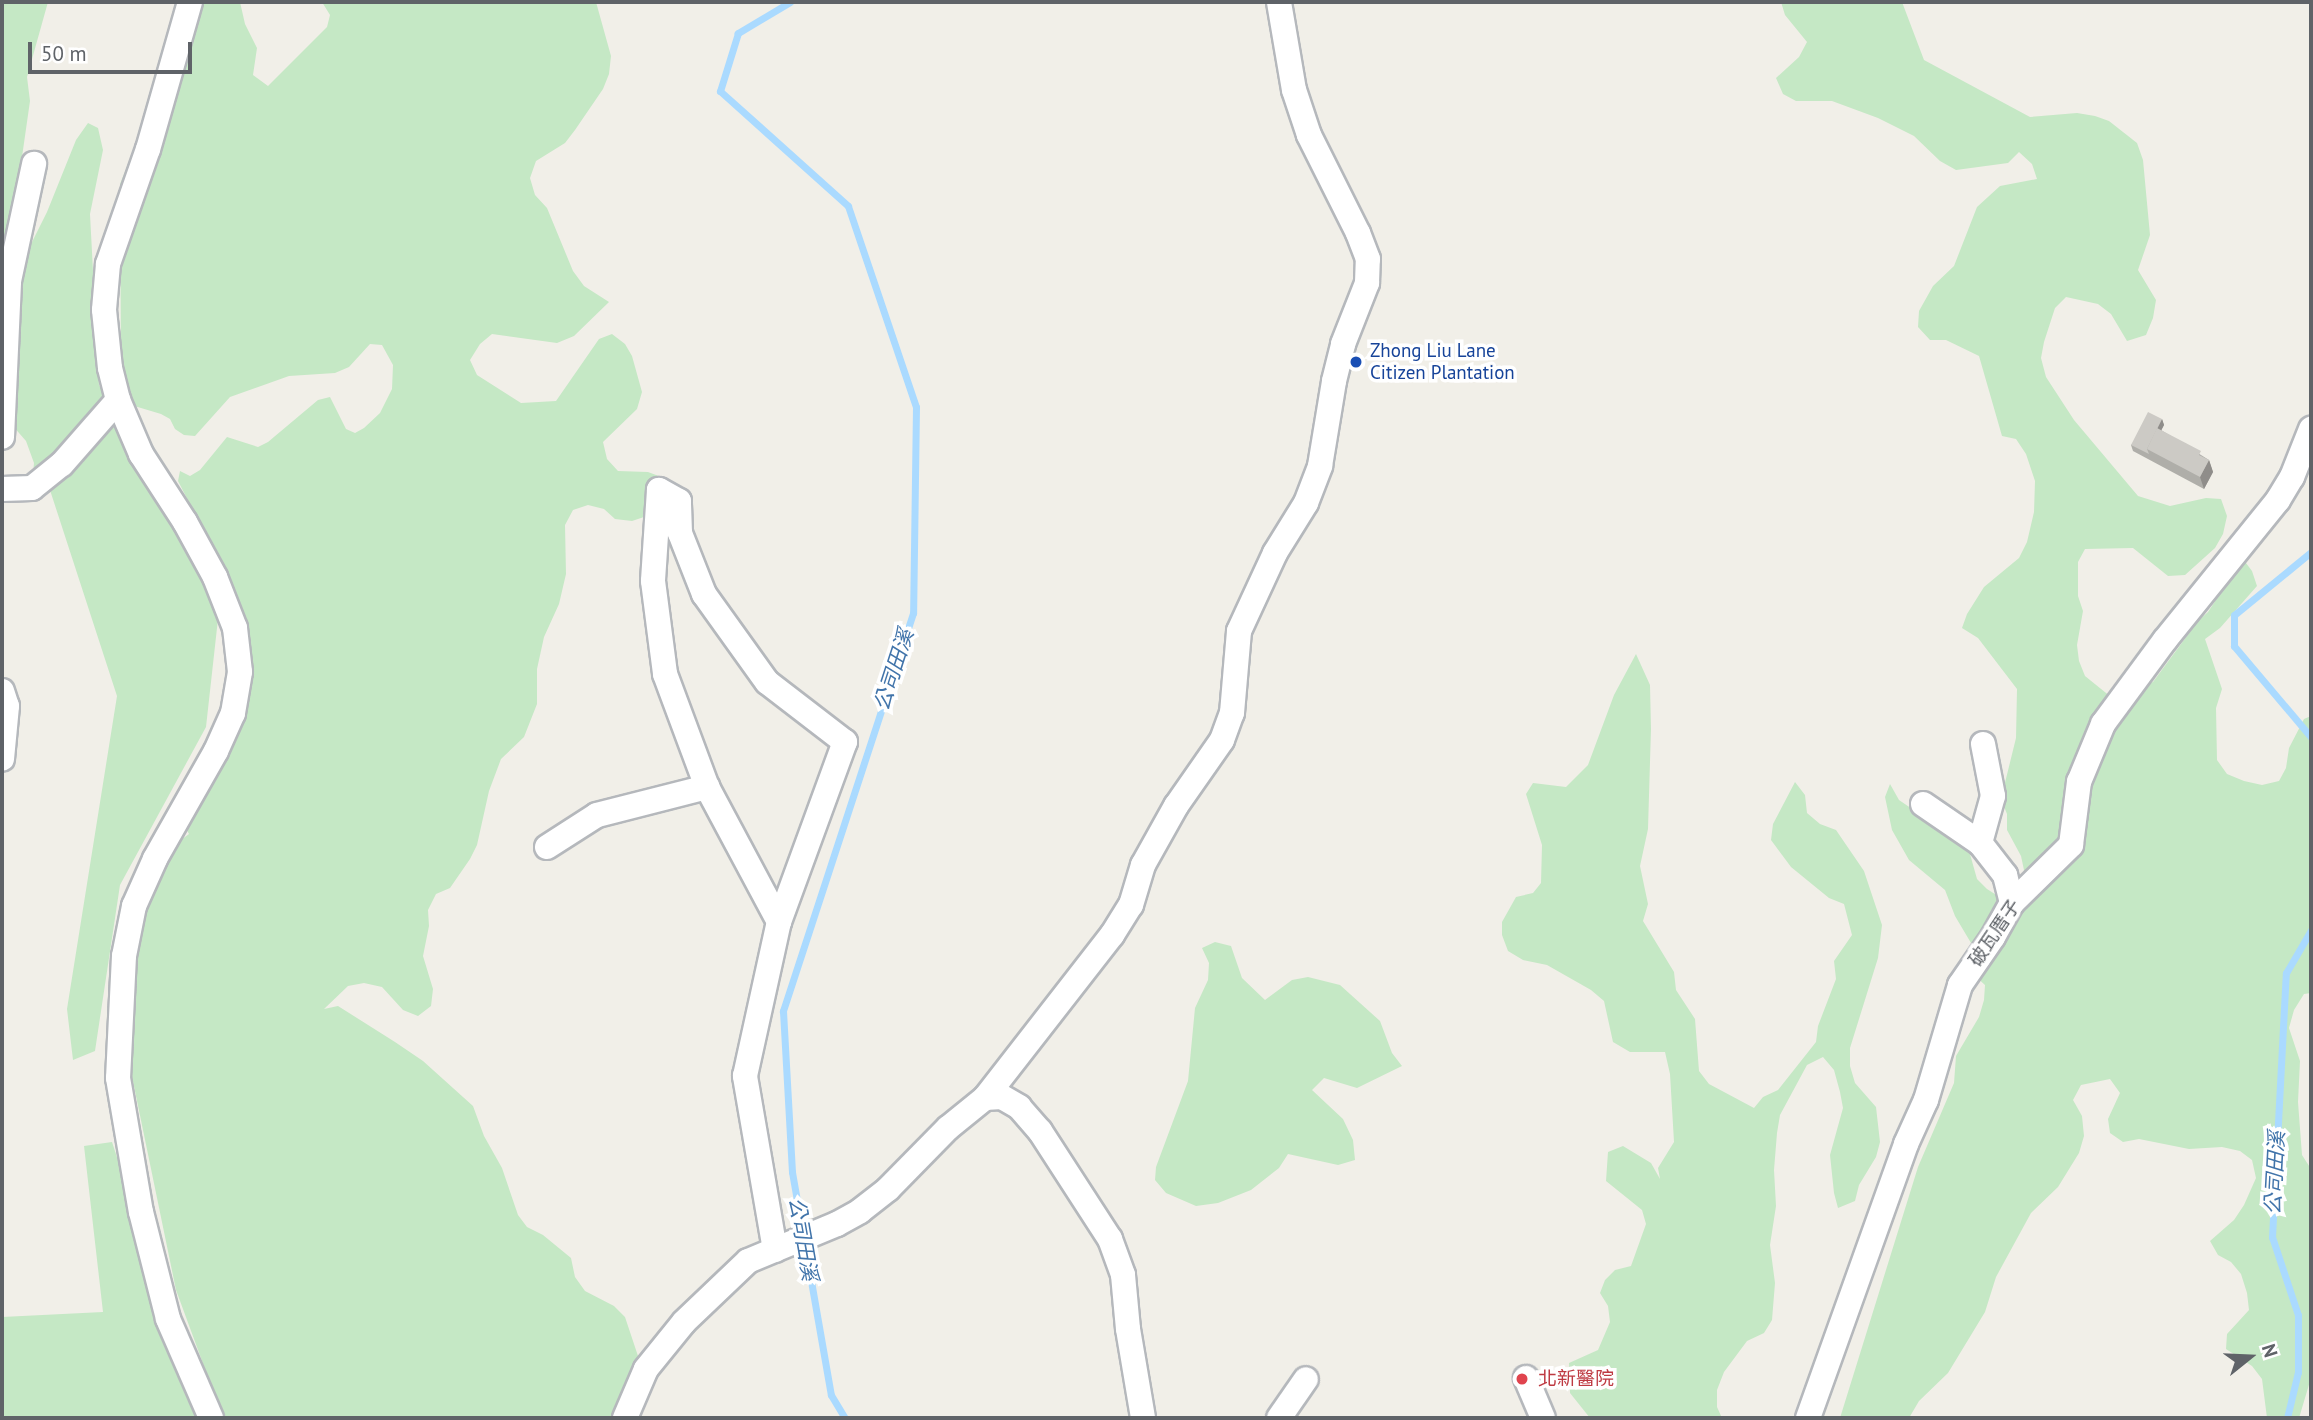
<!DOCTYPE html>
<html>
<head>
<meta charset="utf-8">
<style>
	body { margin:0 }
	#map { position:relative; width:2313px; height:1420px; overflow:hidden; background:#f1efe8; font-family:"PT Sans","Noto Sans TC",sans-serif }
	div>[style] { position:absolute }
	.green>* { inset:0; background:#c5e8c5 }
	.stream>* { height:7px; margin:-3.5px; padding:0 3.5px; transform-origin:3.5px; border-radius:3.5px; background:#aadaff }
	.roads { filter:drop-shadow(2px 0 #b5b8bc) drop-shadow(-2px 0 #b5b8bc) drop-shadow(0 2px #b5b8bc) drop-shadow(0 -2px #b5b8bc) }
	.minor>* { height:24px; margin:-12px; padding:0 12px; transform-origin:12px; border-radius:12px; background:#fff }
	.wall>* { inset:0; background:#afaea9 }
	.shaded-wall>* { inset:0; background:#8f8d8a }
	.building>* { inset:0; background:#cccac5 }
	.dots>* { width:19px; height:19px; translate:-50% -50%; box-sizing:border-box; border:4px solid #fff; border-radius:50% }
	span { translate:-50% -50%; white-space:nowrap; text-align:center; line-height:1.15; -webkit-text-stroke:7px #fff; paint-order:stroke }
	.transit-label { font-size:19px; color:#164399 }
	.left { translate:0 -50%; text-align:left }
	.street-label { font-size:19px; color:#5f6368 }
	.health-label { font-size:19px; color:#be3a42 }
	.water-label { font-size:21px; color:#4174aa; font-style:italic }
	.frame { position:absolute; inset:0; border:4px solid #5f6368; pointer-events:none }
	.north { position:absolute; left:2215px; top:1322px; width:70px; height:70px; -webkit-text-stroke:5px #fff; paint-order:stroke; rotate:72deg; font-size:19px; font-weight:700; line-height:28px; text-align:center; color:#5f6368 }
	.north::after { content:''; display:block; margin:auto; width:24px; height:32px; background:#5f6368; clip-path:polygon(50% 0,100% 100%,50% 72%,0 100%) }
	.scale { position:absolute; left:28px; top:42px; width:164px; height:32px; box-sizing:border-box; border:4px solid #5f6368; border-top:0; padding-left:9px; font-size:21px; line-height:24px; white-space:nowrap; color:#5f6368; -webkit-text-stroke:5px #fff; paint-order:stroke }
</style>
</head>
<body>
<div id="map">
	<div class="green">
		<i style="clip-path:polygon(2px 2px,48px 2px,27px 77px,30px 101px,13px 220px,2px 271px)"></i>
		<i style="clip-path:polygon(201px 2px,240px 2px,245px 24px,257px 48px,253px 75px,268px 86px,327px 27px,330px 15px,322px 2px,596px 2px,611px 56px,609px 74px,603px 89px,575px 130px,565px 143px,536px 161px,530px 178px,535px 195px,547px 208px,573px 271px,584px 286px,609px 302px,574px 336px,557px 343px,492px 334px,480px 344px,470px 360px,477px 375px,521px 403px,556px 401px,599px 339px,612px 334px,625px 344px,632px 356px,642px 392px,637px 409px,603px 442px,607px 459px,618px 471px,648px 472px,664px 478px,675px 488px,647px 516px,632px 521px,615px 519px,604px 509px,588px 505px,573px 510px,565px 525px,566px 574px,559px 604px,544px 637px,537px 669px,537px 704px,524px 737px,501px 759px,489px 791px,477px 845px,470px 859px,450px 888px,436px 894px,428px 910px,429px 926px,423px 956px,433px 989px,431px 1006px,418px 1016px,403px 1010px,382px 987px,364px 983px,348px 986px,324px 1009px,338px 1006px,395px 1042px,423px 1061px,473px 1106px,484px 1136px,502px 1168px,518px 1215px,527px 1227px,543px 1235px,571px 1258px,575px 1277px,585px 1291px,614px 1306px,625px 1317px,640px 1362px,636px 1414px,649px 1418px,223px 1418px,176px 1290px,130px 1067px,135px 919px,170px 848px,189px 834px,184px 825px,228px 725px,239px 608px,236px 593px,178px 481px,180px 471px,190px 476px,200px 470px,227px 437px,258px 447px,268px 442px,318px 400px,330px 397px,346px 429px,355px 433px,364px 428px,380px 413px,392px 389px,393px 365px,382px 345px,370px 344px,349px 367px,335px 373px,289px 376px,230px 397px,195px 436px,184px 435px,175px 429px,170px 419px,161px 414px,131px 405px,121px 366px,120px 184px,139px 137px,192px 43px)"></i>
		<i style="clip-path:polygon(1781px 2px,1902px 2px,1924px 60px,2030px 117px,2077px 113px,2095px 116px,2109px 121px,2137px 143px,2143px 160px,2150px 235px,2138px 270px,2156px 300px,2153px 318px,2146px 335px,2127px 341px,2111px 314px,2098px 304px,2066px 297px,2055px 308px,2044px 342px,2041px 358px,2046px 377px,2074px 420px,2138px 496px,2170px 506px,2206px 498px,2221px 499px,2227px 516px,2223px 534px,2215px 548px,2185px 575px,2168px 576px,2133px 548px,2085px 549px,2078px 562px,2078px 596px,2083px 611px,2077px 645px,2079px 661px,2085px 676px,2111px 697px,2153px 682px,2198px 621px,2208px 612px,2243px 559px,2252px 571px,2257px 586px,2220px 628px,2205px 639px,2222px 689px,2216px 708px,2217px 760px,2227px 774px,2244px 781px,2262px 785px,2279px 781px,2286px 768px,2289px 748px,2304px 719px,2311px 716px,2311px 993px,2304px 994px,2294px 1010px,2289px 1028px,2300px 1061px,2298px 1102px,2302px 1155px,2311px 1169px,2311px 1378px,2299px 1418px,2267px 1418px,2262px 1379px,2252px 1366px,2226px 1349px,2227px 1334px,2249px 1310px,2247px 1293px,2241px 1274px,2231px 1262px,2218px 1255px,2210px 1241px,2234px 1220px,2244px 1205px,2256px 1178px,2252px 1160px,2240px 1151px,2222px 1147px,2189px 1149px,2139px 1139px,2123px 1142px,2110px 1133px,2108px 1119px,2120px 1093px,2110px 1079px,2081px 1085px,2073px 1100px,2082px 1116px,2084px 1136px,2079px 1153px,2058px 1187px,2031px 1213px,1996px 1277px,1985px 1312px,1948px 1373px,1919px 1401px,1909px 1418px,1840px 1418px,1918px 1167px,1954px 1083px,1956px 1056px,1979px 1017px,1984px 1000px,1985px 985px,1974px 975px,1971px 943px,1955px 916px,1945px 890px,1909px 860px,1892px 830px,1885px 797px,1890px 784px,1899px 800px,1968px 847px,1977px 879px,1987px 889px,2001px 898px,2021px 886px,2024px 870px,2021px 856px,2007px 830px,2007px 814px,2001px 799px,2016px 738px,2017px 689px,1978px 638px,1962px 628px,1967px 614px,1984px 587px,2019px 558px,2027px 542px,2034px 512px,2035px 481px,2026px 454px,2016px 439px,2002px 436px,1979px 356px,1946px 340px,1930px 340px,1918px 327px,1919px 311px,1933px 286px,1954px 266px,1977px 207px,2000px 186px,2037px 179px,2032px 164px,2019px 152px,2008px 163px,1956px 170px,1940px 161px,1914px 136px,1878px 118px,1832px 101px,1796px 101px,1783px 94px,1776px 78px,1799px 57px,1807px 42px,1785px 15px)"></i>
		<i style="clip-path:polygon(88px 123px,98px 128px,103px 150px,90px 214px,99px 385px,162px 481px,218px 619px,206px 727px,120px 885px,95px 1051px,73px 1060px,67px 1009px,117px 696px,49px 487px,33px 474px,34px 463px,26px 441px,12px 425px,13px 280px,47px 212px,76px 140px)"></i>
		<i style="clip-path:polygon(1636px 654px,1650px 685px,1651px 729px,1648px 829px,1640px 866px,1648px 904px,1643px 921px,1674px 972px,1676px 990px,1695px 1019px,1699px 1071px,1709px 1084px,1754px 1108px,1763px 1097px,1778px 1090px,1816px 1042px,1818px 1026px,1836px 979px,1834px 961px,1852px 935px,1844px 904px,1829px 898px,1791px 867px,1771px 840px,1773px 824px,1795px 782px,1805px 795px,1807px 813px,1820px 824px,1836px 830px,1864px 871px,1882px 925px,1878px 958px,1850px 1048px,1850px 1066px,1855px 1083px,1876px 1107px,1880px 1142px,1876px 1157px,1859px 1185px,1855px 1201px,1838px 1208px,1834px 1193px,1830px 1155px,1843px 1108px,1840px 1092px,1834px 1070px,1823px 1057px,1807px 1065px,1780px 1115px,1777px 1133px,1774px 1170px,1776px 1206px,1770px 1245px,1775px 1283px,1772px 1320px,1764px 1333px,1747px 1341px,1724px 1372px,1717px 1390px,1717px 1407px,1722px 1418px,1590px 1418px,1570px 1393px,1569px 1363px,1598px 1350px,1610px 1322px,1608px 1306px,1600px 1293px,1605px 1280px,1615px 1270px,1631px 1266px,1646px 1224px,1642px 1210px,1606px 1181px,1608px 1152px,1623px 1146px,1651px 1163px,1660px 1179px,1658px 1168px,1674px 1142px,1670px 1074px,1665px 1052px,1630px 1052px,1613px 1042px,1604px 1001px,1591px 990px,1547px 965px,1523px 960px,1508px 951px,1502px 935px,1502px 922px,1516px 897px,1533px 893px,1541px 883px,1542px 845px,1526px 794px,1533px 783px,1566px 787px,1588px 765px,1614px 695px)"></i>
		<i style="clip-path:polygon(1215px 942px,1231px 946px,1242px 978px,1265px 1000px,1292px 980px,1308px 977px,1340px 985px,1380px 1021px,1392px 1053px,1402px 1066px,1357px 1088px,1324px 1078px,1312px 1090px,1343px 1119px,1353px 1140px,1355px 1160px,1338px 1165px,1288px 1154px,1279px 1168px,1251px 1190px,1218px 1203px,1196px 1206px,1166px 1193px,1155px 1180px,1156px 1167px,1188px 1081px,1195px 1008px,1208px 980px,1209px 963px,1202px 948px)"></i>
		<i style="clip-path:polygon(112px 1142px,203px 1418px,2px 1418px,2px 1317px,103px 1312px,84px 1146px)"></i>
	</div>
	<div class="stream">
		<i style="left:790px;top:2px;width:61px;rotate:149.2deg"></i>
		<i style="left:738px;top:33px;width:61px;rotate:107.2deg"></i>
		<i style="left:720px;top:91px;width:172px;rotate:41.9deg"></i>
		<i style="left:848px;top:206px;width:212px;rotate:71.3deg"></i>
		<i style="left:916px;top:407px;width:206px;rotate:90.8deg"></i>
		<i style="left:913px;top:613px;width:419px;rotate:108.1deg"></i>
		<i style="left:783px;top:1011px;width:161px;rotate:86.8deg"></i>
		<i style="left:792px;top:1172px;width:226px;rotate:80.1deg"></i>
		<i style="left:831px;top:1395px;width:27px;rotate:59deg"></i>
		<i style="left:2311px;top:552px;width:99px;rotate:140.7deg"></i>
		<i style="left:2234px;top:615px;width:31px;rotate:90deg"></i>
		<i style="left:2234px;top:646px;width:119px;rotate:49.8deg"></i>
		<i style="left:2287px;top:1418px;width:47px;rotate:-76.6deg"></i>
		<i style="left:2298px;top:1372px;width:57px;rotate:-90deg"></i>
		<i style="left:2298px;top:1315px;width:82px;rotate:-108.4deg"></i>
		<i style="left:2272px;top:1237px;width:264px;rotate:-87deg"></i>
		<i style="left:2286px;top:973px;width:50px;rotate:-59.8deg"></i>
	</div>
	<div class="roads">
		<div class="minor">
			<i style="left:190px;top:2px;width:153px;rotate:105.9deg"></i>
			<i style="left:148px;top:149px;width:122px;rotate:109.2deg"></i>
			<i style="left:108px;top:264px;width:46px;rotate:95deg"></i>
			<i style="left:104px;top:310px;width:58px;rotate:84.1deg"></i>
			<i style="left:110px;top:368px;width:33px;rotate:76deg"></i>
			<i style="left:118px;top:400px;width:59px;rotate:66.9deg"></i>
			<i style="left:141px;top:454px;width:81px;rotate:57.1deg"></i>
			<i style="left:185px;top:522px;width:63px;rotate:61.4deg"></i>
			<i style="left:215px;top:577px;width:55px;rotate:68.6deg"></i>
			<i style="left:235px;top:628px;width:44px;rotate:83.5deg"></i>
			<i style="left:240px;top:672px;width:42px;rotate:99.7deg"></i>
			<i style="left:233px;top:713px;width:42px;rotate:114.1deg"></i>
			<i style="left:216px;top:751px;width:124px;rotate:119.5deg"></i>
			<i style="left:155px;top:859px;width:51px;rotate:114.1deg"></i>
			<i style="left:134px;top:906px;width:51px;rotate:101.3deg"></i>
			<i style="left:124px;top:956px;width:122px;rotate:92.8deg"></i>
			<i style="left:118px;top:1078px;width:136px;rotate:80.3deg"></i>
			<i style="left:141px;top:1212px;width:110px;rotate:75.8deg"></i>
			<i style="left:168px;top:1319px;width:108px;rotate:66.5deg"></i>
			<i style="left:2px;top:437px;width:156px;rotate:-87.4deg"></i>
			<i style="left:9px;top:281px;width:120px;rotate:-77.9deg"></i>
			<i style="left:2px;top:489px;width:30px;rotate:-2deg"></i>
			<i style="left:32px;top:488px;width:38px;rotate:-39deg"></i>
			<i style="left:62px;top:464px;width:85px;rotate:-48.8deg"></i>
			<i style="left:2px;top:691px;width:16px;rotate:72deg"></i>
			<i style="left:7px;top:706px;width:53px;rotate:95.4deg"></i>
			<i style="left:1983px;top:744px;width:53px;rotate:79.1deg"></i>
			<i style="left:1993px;top:796px;width:49px;rotate:105.5deg"></i>
			<i style="left:1980px;top:843px;width:41px;rotate:52deg"></i>
			<i style="left:2005px;top:875px;width:29px;rotate:76deg"></i>
			<i style="left:1923px;top:804px;width:69px;rotate:34.4deg"></i>
			<i style="left:547px;top:847px;width:59px;rotate:-32.6deg"></i>
			<i style="left:597px;top:815px;width:114px;rotate:-14.3deg"></i>
			<i style="left:985px;top:1098px;width:207px;rotate:-52.1deg"></i>
			<i style="left:1112px;top:935px;width:36px;rotate:-58deg"></i>
			<i style="left:1131px;top:905px;width:42px;rotate:-73.3deg"></i>
			<i style="left:1143px;top:865px;width:68px;rotate:-60.8deg"></i>
			<i style="left:1176px;top:806px;width:80px;rotate:-55.1deg"></i>
			<i style="left:1222px;top:740px;width:29px;rotate:-70deg"></i>
			<i style="left:1232px;top:713px;width:82px;rotate:-85.1deg"></i>
			<i style="left:1239px;top:631px;width:86px;rotate:-65.2deg"></i>
			<i style="left:1275px;top:553px;width:59px;rotate:-58.2deg"></i>
			<i style="left:1306px;top:503px;width:40px;rotate:-69deg"></i>
			<i style="left:1320px;top:466px;width:86px;rotate:-80.6deg"></i>
			<i style="left:1334px;top:381px;width:38px;rotate:-76deg"></i>
			<i style="left:1343px;top:344px;width:66px;rotate:-68.5deg"></i>
			<i style="left:1367px;top:283px;width:24px;rotate:-88deg"></i>
			<i style="left:1368px;top:259px;width:28px;rotate:-111deg"></i>
			<i style="left:1358px;top:233px;width:110px;rotate:-116.6deg"></i>
			<i style="left:1309px;top:135px;width:47px;rotate:-108.4deg"></i>
			<i style="left:1294px;top:90px;width:89px;rotate:-99.7deg"></i>
			<i style="left:775px;top:1250px;width:177px;rotate:-99.8deg"></i>
			<i style="left:745px;top:1076px;width:158px;rotate:-77.6deg"></i>
			<i style="left:779px;top:922px;width:192px;rotate:-69.9deg"></i>
			<i style="left:845px;top:742px;width:98px;rotate:-142.4deg"></i>
			<i style="left:767px;top:682px;width:108px;rotate:-125.6deg"></i>
			<i style="left:704px;top:594px;width:66px;rotate:-111.5deg"></i>
			<i style="left:680px;top:533px;width:32px;rotate:-92deg"></i>
			<i style="left:679px;top:501px;width:23px;rotate:-151deg"></i>
			<i style="left:659px;top:490px;width:91px;rotate:93.8deg"></i>
			<i style="left:653px;top:581px;width:94px;rotate:82.6deg"></i>
			<i style="left:665px;top:674px;width:121px;rotate:69.6deg"></i>
			<i style="left:707px;top:787px;width:153px;rotate:61.9deg"></i>
			<i style="left:1526px;top:1378px;width:43px;rotate:67deg"></i>
			<i style="left:625px;top:1418px;width:53px;rotate:-66.8deg"></i>
			<i style="left:646px;top:1369px;width:60px;rotate:-51deg"></i>
			<i style="left:684px;top:1322px;width:88px;rotate:-43.6deg"></i>
			<i style="left:748px;top:1261px;width:96px;rotate:-22.6deg"></i>
			<i style="left:837px;top:1224px;width:26px;rotate:-29deg"></i>
			<i style="left:860px;top:1211px;width:36px;rotate:-38deg"></i>
			<i style="left:888px;top:1189px;width:86px;rotate:-45.5deg"></i>
			<i style="left:948px;top:1128px;width:48px;rotate:-39deg"></i>
			<i style="left:985px;top:1098px;width:17px;rotate:-3deg"></i>
			<i style="left:1002px;top:1097px;width:20px;rotate:30deg"></i>
			<i style="left:1019px;top:1107px;width:32px;rotate:49deg"></i>
			<i style="left:1040px;top:1131px;width:129px;rotate:57.1deg"></i>
			<i style="left:1110px;top:1239px;width:38px;rotate:70deg"></i>
			<i style="left:1123px;top:1275px;width:54px;rotate:84.7deg"></i>
			<i style="left:1128px;top:1329px;width:90px;rotate:80.4deg"></i>
			<i style="left:1279px;top:1418px;width:47px;rotate:-55.3deg"></i>
			<i style="left:1808px;top:1418px;width:291px;rotate:-70.3deg"></i>
			<i style="left:1906px;top:1144px;width:48px;rotate:-65.6deg"></i>
			<i style="left:1926px;top:1100px;width:120px;rotate:-73.5deg"></i>
			<i style="left:1960px;top:985px;width:58px;rotate:-55.5deg"></i>
			<i style="left:1993px;top:937px;width:39px;rotate:-61deg"></i>
			<i style="left:2012px;top:903px;width:83px;rotate:-44.5deg"></i>
			<i style="left:2071px;top:845px;width:64px;rotate:-82.8deg"></i>
			<i style="left:2079px;top:782px;width:63px;rotate:-67.5deg"></i>
			<i style="left:2103px;top:724px;width:104px;rotate:-53.6deg"></i>
			<i style="left:2165px;top:640px;width:180px;rotate:-51.1deg"></i>
			<i style="left:2278px;top:500px;width:27px;rotate:-59deg"></i>
			<i style="left:2292px;top:477px;width:52px;rotate:-68.4deg"></i>
		</div>
	</div>
	<div class="wall">
		<i style="clip-path:polygon(2162px 419px,2164px 425px,2161px 430px,2209px 460px,2213px 472px,2204px 489px,2133px 451px,2131px 445px)"></i>
	</div>
	<div class="shaded-wall">
		<i style="clip-path:polygon(2162px 419px,2164px 425px,2157px 439px,2155px 433px)"></i>
		<i style="clip-path:polygon(2209px 460px,2213px 472px,2204px 489px,2200px 477px)"></i>
	</div>
	<div class="building">
		<i style="clip-path:polygon(2148px 412px,2162px 419px,2147px 449px,2149px 454px,2131px 445px)"></i>
		<i style="clip-path:polygon(2157px 428px,2201px 451px,2199px 455px,2209px 460px,2200px 477px,2147px 449px)"></i>
	</div>
	<div class="dots">
		<i style="left:1356px;top:362px;background:#1a4fb4"></i>
		<i style="left:1522px;top:1379px;background:#e0444e"></i>
	</div>
	<div class="transit-label">
		<span class="left" style="left:1370px;top:362px">Zhong Liu Lane<br>Citizen Plantation</span>
	</div>
	<div class="street-label">
		<span style="left:1995px;top:933px;rotate:-56deg">破瓦厝子</span>
	</div>
	<div class="health-label">
		<span class="left" style="left:1538px;top:1379px">北新醫院</span>
	</div>
	<div class="water-label">
		<span style="left:894px;top:670px;rotate:-72deg">公司田溪</span>
		<span style="left:2275px;top:1173px;rotate:-87deg">公司田溪</span>
		<span style="left:803px;top:1239px;rotate:80deg">公司田溪</span>
	</div>
	<div class="frame"></div>
	<div class="north">N</div>
	<div class="scale">50 m</div>
</div>
</body>
</html>
